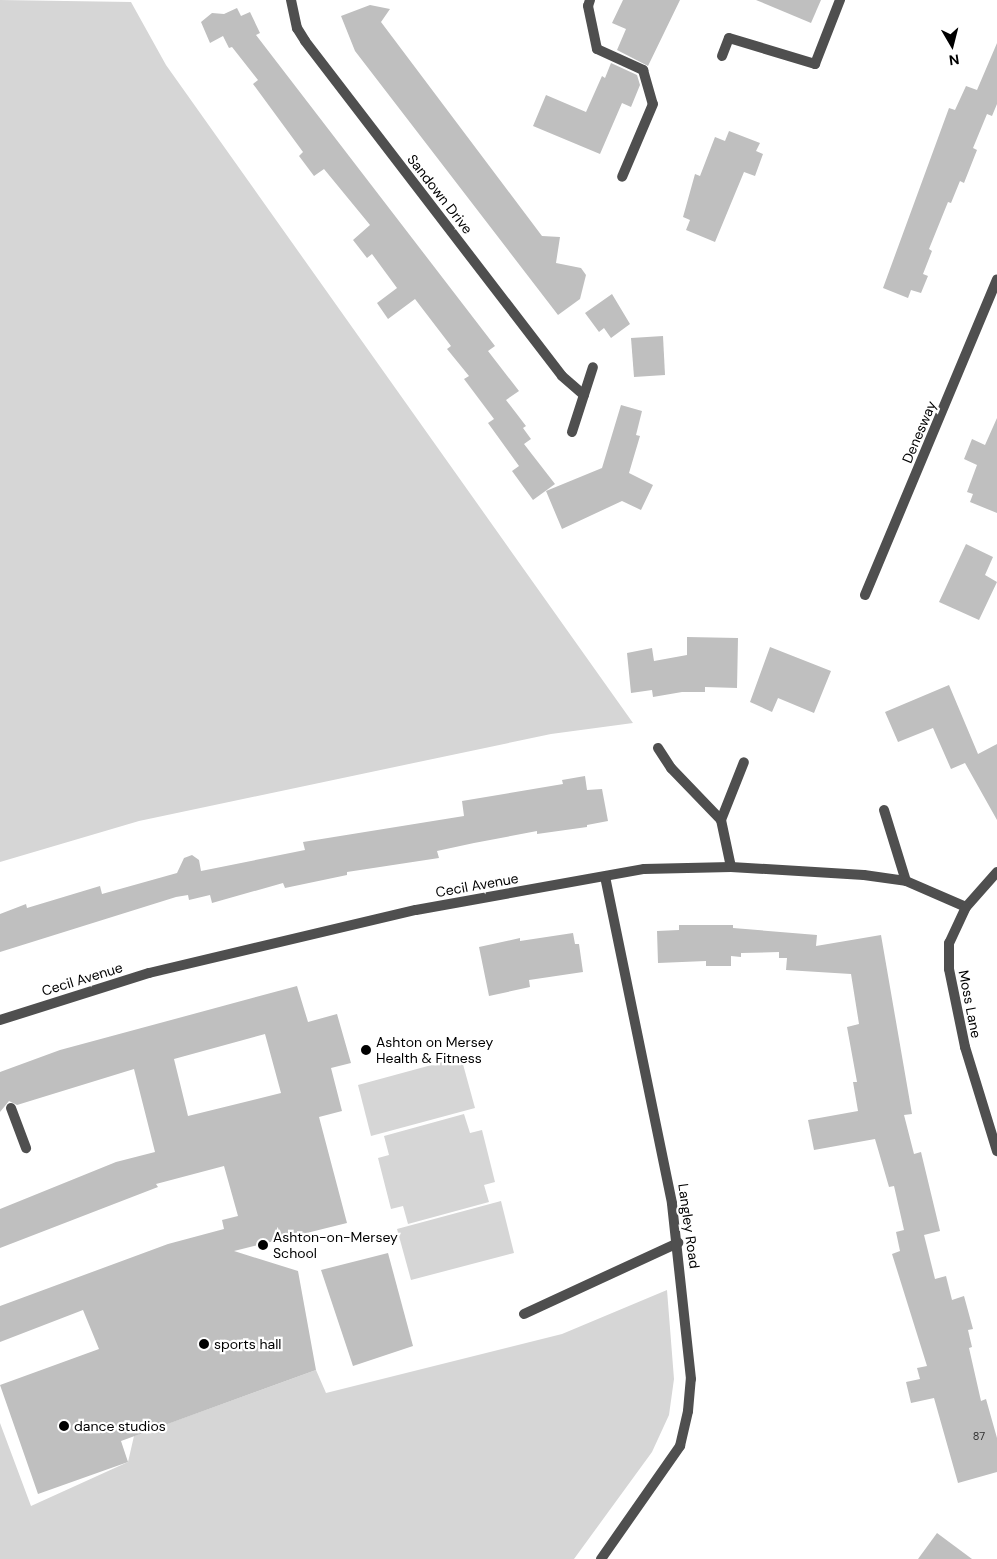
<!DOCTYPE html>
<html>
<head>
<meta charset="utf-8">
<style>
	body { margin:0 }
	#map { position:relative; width:997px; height:1559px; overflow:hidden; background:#fff; font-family:"DM Sans",sans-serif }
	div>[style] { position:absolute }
	.green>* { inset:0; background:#d6d6d6 }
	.building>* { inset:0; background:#bfbfbf }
	.service>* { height:10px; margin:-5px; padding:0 5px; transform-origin:5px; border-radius:5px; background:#4f4f4f }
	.minor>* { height:10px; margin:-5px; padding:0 5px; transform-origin:5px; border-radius:5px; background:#4f4f4f }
	.tertiary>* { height:10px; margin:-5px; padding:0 5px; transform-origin:5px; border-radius:5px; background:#4f4f4f }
	.dots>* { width:14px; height:14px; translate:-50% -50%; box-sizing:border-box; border:2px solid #fff; border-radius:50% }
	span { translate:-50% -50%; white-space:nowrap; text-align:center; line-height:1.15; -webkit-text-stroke:4.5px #fff; paint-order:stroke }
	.number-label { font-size:11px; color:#303030 }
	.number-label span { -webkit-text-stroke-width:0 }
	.street-label { font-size:14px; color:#000 }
	.poi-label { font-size:14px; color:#000 }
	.left { translate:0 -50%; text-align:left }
	.north { position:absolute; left:927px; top:20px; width:50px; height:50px; -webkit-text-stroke:4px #fff; paint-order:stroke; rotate:172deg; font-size:14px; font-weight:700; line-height:20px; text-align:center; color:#000 }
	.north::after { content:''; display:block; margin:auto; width:18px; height:22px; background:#000; clip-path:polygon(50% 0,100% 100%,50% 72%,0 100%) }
</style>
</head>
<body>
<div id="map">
	<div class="green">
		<i style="clip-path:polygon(0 0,131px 2px,166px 65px,633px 723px,551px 734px,139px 821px,0 862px)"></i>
		<i style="clip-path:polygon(461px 1057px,475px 1108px,371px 1136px,358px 1085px)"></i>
		<i style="clip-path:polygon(464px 1114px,470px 1133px,482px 1130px,495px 1182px,484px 1185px,489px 1202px,408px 1224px,403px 1206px,391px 1209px,378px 1158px,389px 1155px,384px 1136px)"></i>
		<i style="clip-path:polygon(501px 1201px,514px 1253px,411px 1280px,397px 1229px)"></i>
		<i style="clip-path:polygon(667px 1290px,674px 1379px,669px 1415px,652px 1452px,574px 1559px,0 1559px,0 1423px,31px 1506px,128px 1462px,134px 1436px,316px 1370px,326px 1393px,562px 1334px)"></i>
	</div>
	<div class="building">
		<i style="clip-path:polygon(623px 0,680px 0,648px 66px,617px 50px,626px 29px,612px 23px)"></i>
		<i style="clip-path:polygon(756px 0,821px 0,811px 23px)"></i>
		<i style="clip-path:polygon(370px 5px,390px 9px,381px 22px,542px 236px,560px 237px,556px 263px,581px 268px,586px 275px,580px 299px,558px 315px,355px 51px,341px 16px)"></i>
		<i style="clip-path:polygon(237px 8px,241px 16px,250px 12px,260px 33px,256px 35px,495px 346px,488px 351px,519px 391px,506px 400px,526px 426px,523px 428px,531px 439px,524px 444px,555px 484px,533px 500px,512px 471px,519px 466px,488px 423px,494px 419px,464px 379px,469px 376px,447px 349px,451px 346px,415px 299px,388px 319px,377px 303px,397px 288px,372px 254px,367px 258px,353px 240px,370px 225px,324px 169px,314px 176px,299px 156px,303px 152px,253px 84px,258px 80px,232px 47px,229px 48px,223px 36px,210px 43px,201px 22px,212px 13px,224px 14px)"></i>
		<i style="clip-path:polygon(997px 43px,997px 104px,992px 116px,987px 114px,973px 148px,977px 150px,964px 183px,960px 181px,951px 203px,948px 202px,929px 249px,932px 251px,923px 274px,928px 276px,921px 293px,911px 290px,908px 298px,883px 288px,949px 108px,955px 110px,966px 86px,977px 90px)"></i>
		<i style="clip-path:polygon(611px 63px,637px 75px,640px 85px,631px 107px,622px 103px,600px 154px,533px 126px,546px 95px,586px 112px,602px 76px,605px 78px)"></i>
		<i style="clip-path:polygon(729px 131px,760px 143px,756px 151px,763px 154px,755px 176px,744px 172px,715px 242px,686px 230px,690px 220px,683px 217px,695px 174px,700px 176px,715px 137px,725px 141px)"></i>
		<i style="clip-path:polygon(612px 294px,630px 324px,611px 338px,604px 328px,599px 332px,585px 313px)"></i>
		<i style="clip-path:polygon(663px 336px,665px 375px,634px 377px,631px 338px)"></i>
		<i style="clip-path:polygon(621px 405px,642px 411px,636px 435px,640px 436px,629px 473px,653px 485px,641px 510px,622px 501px,562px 529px,546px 491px,602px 468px)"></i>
		<i style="clip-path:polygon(997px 418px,997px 513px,970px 502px,973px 494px,967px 492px,977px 465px,964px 459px,972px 439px,985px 445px)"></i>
		<i style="clip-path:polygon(966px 544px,993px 557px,985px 575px,997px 582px,979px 620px,939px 602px)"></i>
		<i style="clip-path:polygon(687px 637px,738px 638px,737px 688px,705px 687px,705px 692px,682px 692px,653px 697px,652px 690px,631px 693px,627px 653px,652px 648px,654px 661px,687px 655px)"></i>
		<i style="clip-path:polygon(770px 647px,831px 671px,814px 713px,778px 698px,772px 712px,750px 702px)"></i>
		<i style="clip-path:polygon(949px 685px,978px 754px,997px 744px,997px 820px,965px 763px,951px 769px,933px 728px,898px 742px,885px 712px)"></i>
		<i style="clip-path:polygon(585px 776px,587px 790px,602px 789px,608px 821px,587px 825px,587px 827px,537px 834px,537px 831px,474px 843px,437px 851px,439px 858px,347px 872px,347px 875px,285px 888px,283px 883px,212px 903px,210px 895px,189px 900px,188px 895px,176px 897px,0 952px,0 914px,26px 904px,27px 908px,100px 886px,102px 894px,177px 873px,184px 858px,192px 855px,199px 860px,201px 871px,305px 850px,303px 842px,464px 816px,462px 801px,563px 784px,562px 780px)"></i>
		<i style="clip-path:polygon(679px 925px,733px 925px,733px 928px,817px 935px,816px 946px,881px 935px,912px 1114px,904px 1115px,914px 1154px,921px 1152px,940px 1231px,924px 1235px,935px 1279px,946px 1276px,952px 1300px,964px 1296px,973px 1329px,968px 1330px,972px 1347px,969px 1348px,981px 1401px,986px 1399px,997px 1438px,997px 1472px,958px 1483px,934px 1398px,911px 1403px,906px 1382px,920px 1379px,917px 1368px,927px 1366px,892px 1254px,900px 1251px,896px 1232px,904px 1230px,894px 1186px,889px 1187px,875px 1139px,814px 1150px,808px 1120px,858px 1111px,853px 1082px,857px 1082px,847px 1027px,859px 1024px,851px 974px,786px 970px,787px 958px,779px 958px,779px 952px,741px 953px,741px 957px,731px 956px,731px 966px,706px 966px,706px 961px,658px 963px,657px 931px,679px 930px)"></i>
		<i style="clip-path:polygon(573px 933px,575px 944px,579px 944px,583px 972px,529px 980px,530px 987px,489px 996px,479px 947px,520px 938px,520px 941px)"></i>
		<i style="clip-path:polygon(evenodd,297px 986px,308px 1022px,337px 1014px,351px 1063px,331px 1068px,342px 1111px,319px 1117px,347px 1223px,234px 1251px,298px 1271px,316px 1370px,121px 1441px,128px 1462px,38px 1494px,0 1385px,99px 1349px,83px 1310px,0 1342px,0 1306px,168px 1244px,224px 1229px,222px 1220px,238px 1216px,224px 1166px,156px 1184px,158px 1187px,0 1248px,0 1209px,116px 1162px,155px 1152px,134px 1069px,17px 1105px,9px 1101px,0 1112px,0 1072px,60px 1050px,297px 986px,265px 1034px,281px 1093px,188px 1116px,174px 1059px,265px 1034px)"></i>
		<i style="clip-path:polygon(388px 1253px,413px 1346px,353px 1366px,321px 1270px)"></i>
		<i style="clip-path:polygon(937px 1533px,972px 1559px,918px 1559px)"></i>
	</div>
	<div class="service">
		<i style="left:658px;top:748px;width:24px;rotate:57deg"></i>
		<i style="left:671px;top:768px;width:72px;rotate:46.1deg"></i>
		<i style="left:884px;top:810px;width:74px;rotate:72.8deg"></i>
		<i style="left:731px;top:867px;width:48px;rotate:-102deg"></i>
		<i style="left:721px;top:820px;width:62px;rotate:-68.4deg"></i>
		<i style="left:11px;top:1108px;width:43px;rotate:69.4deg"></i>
		<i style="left:524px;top:1314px;width:170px;rotate:-24.8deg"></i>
	</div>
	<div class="minor">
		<i style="left:291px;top:0;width:29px;rotate:78deg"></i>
		<i style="left:297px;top:28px;width:15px;rotate:58deg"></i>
		<i style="left:305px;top:41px;width:422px;rotate:52.5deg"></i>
		<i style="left:562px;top:376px;width:29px;rotate:41deg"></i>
		<i style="left:590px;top:0;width:6px;rotate:108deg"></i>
		<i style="left:588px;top:6px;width:44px;rotate:78.2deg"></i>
		<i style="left:597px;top:49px;width:51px;rotate:24.5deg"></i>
		<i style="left:643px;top:70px;width:35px;rotate:74deg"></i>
		<i style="left:653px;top:104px;width:79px;rotate:113deg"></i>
		<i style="left:722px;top:56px;width:19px;rotate:-69deg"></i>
		<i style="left:729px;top:38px;width:90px;rotate:16.8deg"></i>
		<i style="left:815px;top:64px;width:69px;rotate:-68.7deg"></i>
		<i style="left:572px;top:432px;width:68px;rotate:-72.1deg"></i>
		<i style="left:865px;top:595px;width:342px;rotate:-67.3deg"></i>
		<i style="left:0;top:1020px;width:156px;rotate:-17.5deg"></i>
		<i style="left:149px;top:973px;width:274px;rotate:-13.3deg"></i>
		<i style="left:416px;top:910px;width:232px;rotate:-10.2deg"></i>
		<i style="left:644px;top:869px;width:87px;rotate:-1.3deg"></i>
		<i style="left:731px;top:867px;width:133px;rotate:3.4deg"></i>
		<i style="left:864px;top:875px;width:42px;rotate:8.1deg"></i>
		<i style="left:906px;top:881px;width:65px;rotate:23.4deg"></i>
		<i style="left:601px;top:1559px;width:138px;rotate:-55deg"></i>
		<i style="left:680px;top:1446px;width:36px;rotate:-77deg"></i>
		<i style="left:688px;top:1411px;width:32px;rotate:-85deg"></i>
		<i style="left:691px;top:1379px;width:177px;rotate:-96.2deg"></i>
		<i style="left:672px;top:1203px;width:333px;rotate:-101.6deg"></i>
	</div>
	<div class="tertiary">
		<i style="left:997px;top:872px;width:47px;rotate:131.5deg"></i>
		<i style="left:966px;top:907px;width:40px;rotate:115deg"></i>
		<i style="left:949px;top:943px;width:26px;rotate:90deg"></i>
		<i style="left:949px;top:969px;width:80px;rotate:78.4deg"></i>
		<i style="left:965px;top:1047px;width:109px;rotate:72.9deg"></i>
	</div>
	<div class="dots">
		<i style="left:366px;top:1050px;background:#000"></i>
		<i style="left:263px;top:1245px;background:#000"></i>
		<i style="left:204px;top:1344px;background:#000"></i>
		<i style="left:64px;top:1426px;background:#000"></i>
	</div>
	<div class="number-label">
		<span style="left:979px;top:1436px">87</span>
	</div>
	<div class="street-label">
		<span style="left:440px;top:194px;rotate:52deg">Sandown Drive</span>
		<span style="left:919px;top:432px;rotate:-67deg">Denesway</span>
		<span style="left:477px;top:885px;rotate:-10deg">Cecil Avenue</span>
		<span style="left:82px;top:979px;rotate:-17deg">Cecil Avenue</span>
		<span style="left:970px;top:1004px;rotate:79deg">Moss Lane</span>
		<span style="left:689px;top:1226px;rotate:82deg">Langley Road</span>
	</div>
	<div class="poi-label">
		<span class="left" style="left:376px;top:1050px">Ashton on Mersey<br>Health &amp; Fitness</span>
		<span class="left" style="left:273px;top:1245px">Ashton-on-Mersey<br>School</span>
		<span class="left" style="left:214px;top:1344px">sports hall</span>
		<span class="left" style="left:74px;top:1426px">dance studios</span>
	</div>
	<div class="north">N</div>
</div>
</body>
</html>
